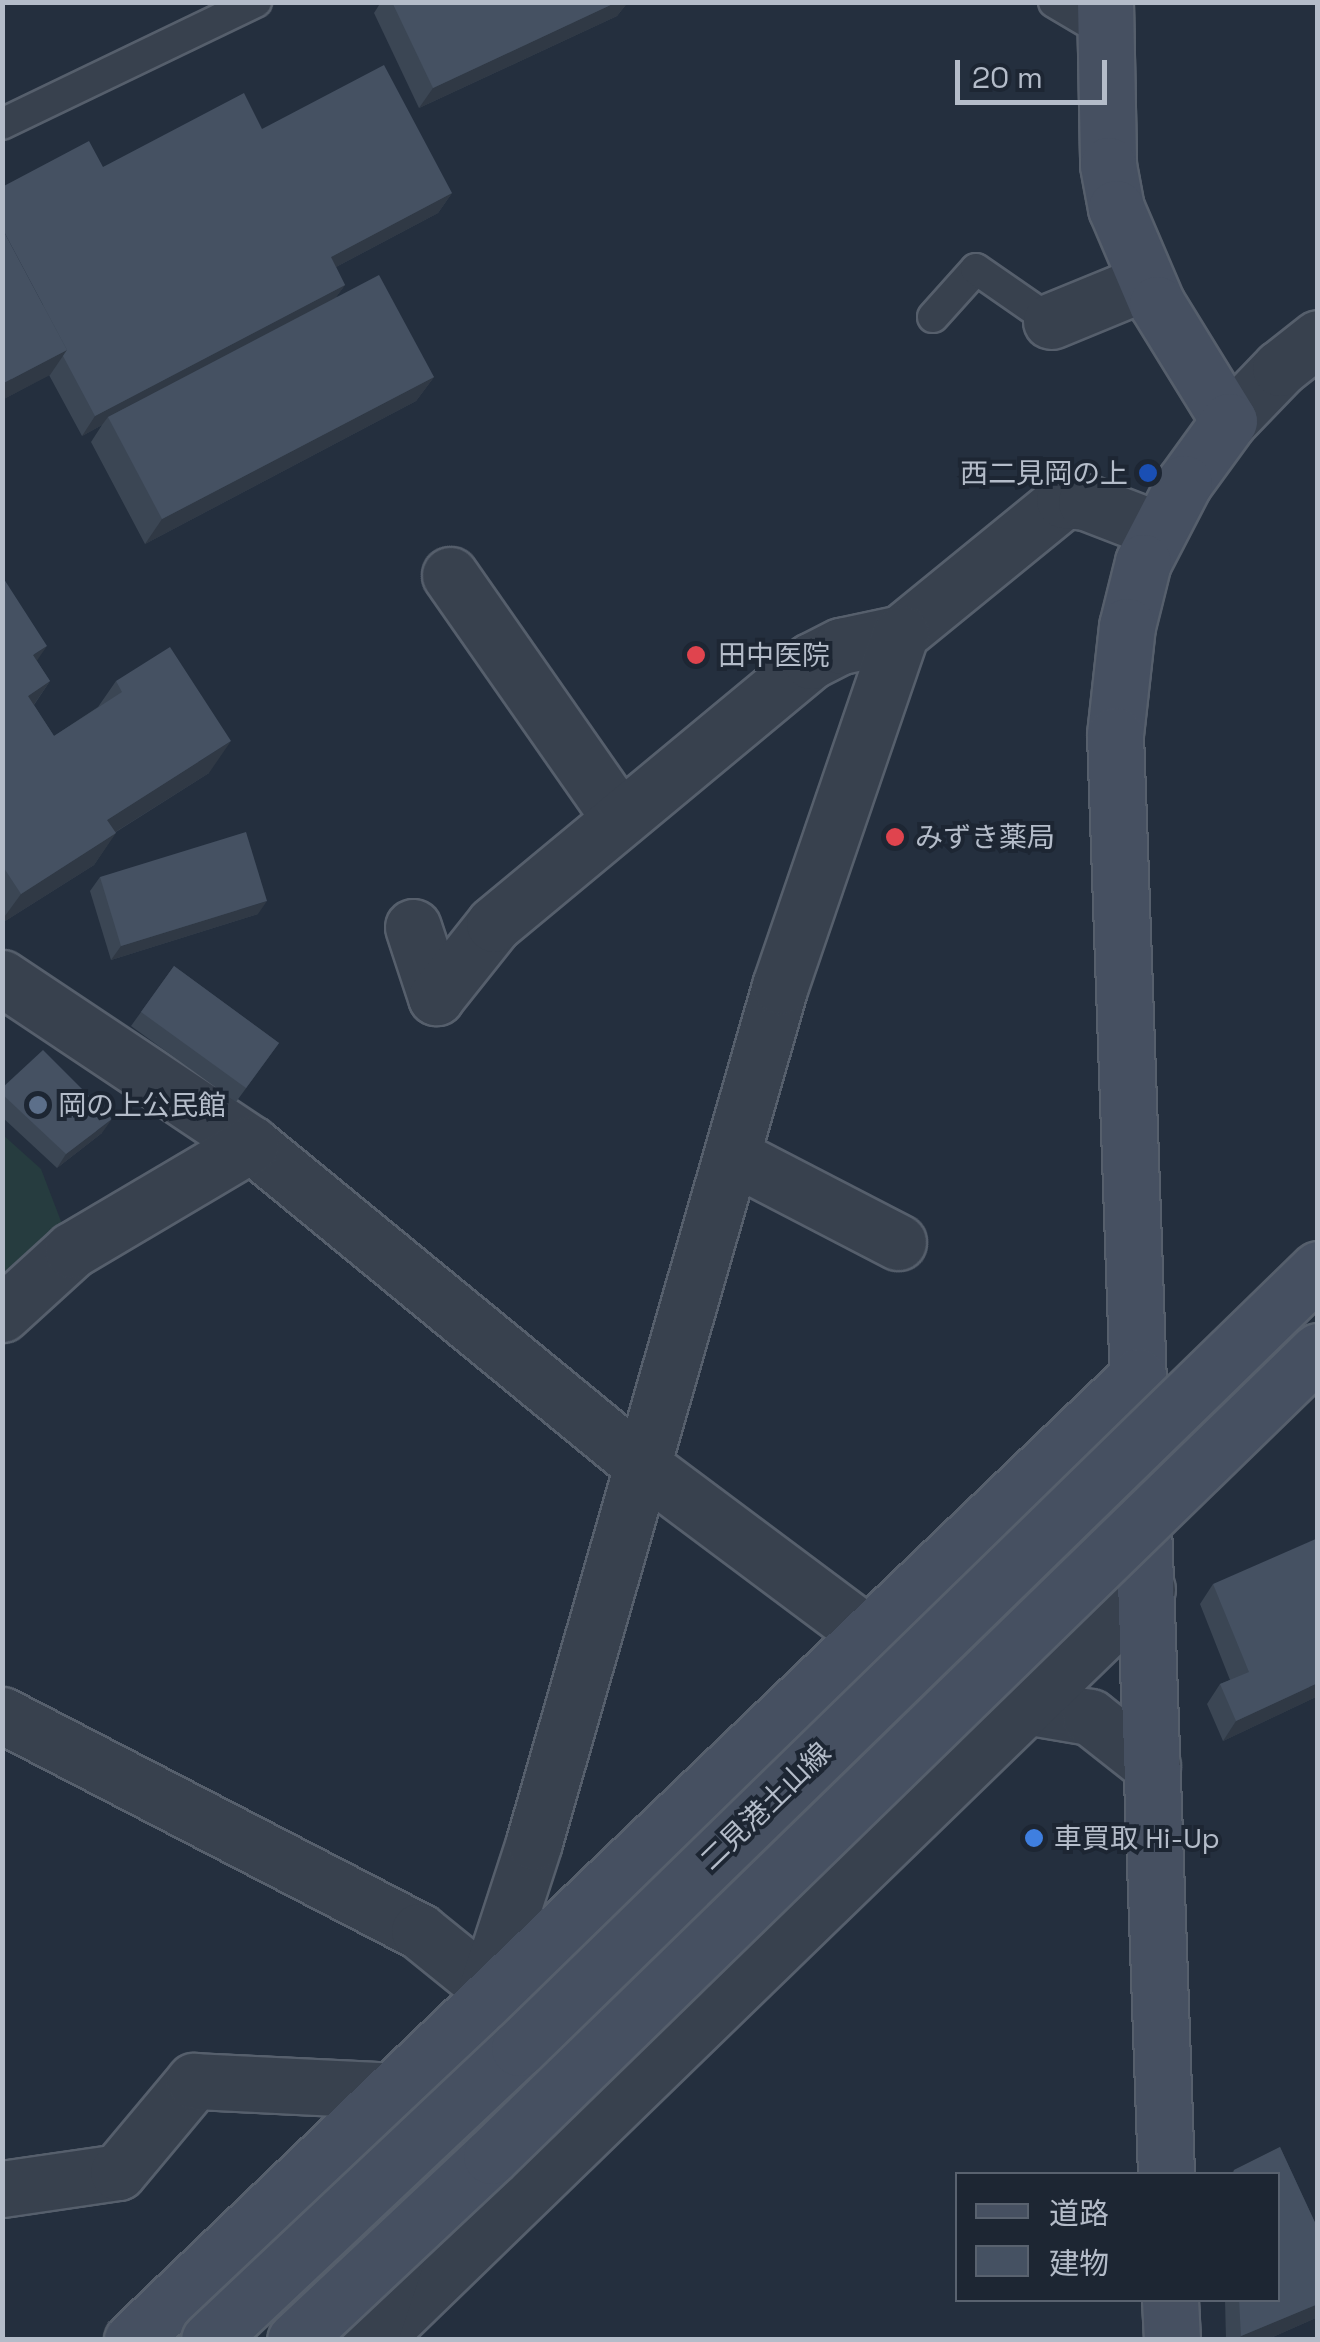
<!DOCTYPE html>
<html>
<head>
<meta charset="utf-8">
<style>
	body { margin:0 }
	#map { position:relative; width:1320px; height:2342px; overflow:hidden; background:#242f3e; font-family:"Space Grotesk","Noto Sans JP",sans-serif }
	div>[style] { position:absolute }
	.green>* { inset:0; background:#263c3f }
	.roads { filter:drop-shadow(2px 0 #565f6c) drop-shadow(-2px 0 #565f6c) drop-shadow(0 2px #565f6c) drop-shadow(0 -2px #565f6c) }
	.lane>* { height:30px; margin:-15px; padding:0 15px; transform-origin:15px; border-radius:15px; background:#38414e }
	.street>* { height:55px; margin:-27.5px; padding:0 27.5px; transform-origin:27.5px; border-radius:27.5px; background:#38414e }
	.secondary>* { height:55px; margin:-27.5px; padding:0 27.5px; transform-origin:27.5px; border-radius:27.5px; background:#465061 }
	.bridges { filter:drop-shadow(2px 0 #565f6c) drop-shadow(-2px 0 #565f6c) drop-shadow(0 2px #565f6c) drop-shadow(0 -2px #565f6c) }
	.secondary-bridge>* { height:55px; margin:-27.5px; padding:0 27.5px; transform-origin:27.5px; border-radius:27.5px; background:#465061 }
	.wall>* { inset:0; background:#3b4654 }
	.shaded-wall>* { inset:0; background:#303945 }
	.building>* { inset:0; background:#455162 }
	.dots>* { width:28px; height:28px; translate:-50% -50%; box-sizing:border-box; border:5px solid #1d2633; border-radius:50% }
	span { translate:-50% -50%; white-space:nowrap; text-align:center; line-height:1.15; -webkit-text-stroke:8px #1d2633; paint-order:stroke }
	.poi-label { font-size:28px; color:#b4bcc9 }
	.right { translate:-100% -50%; text-align:right }
	.left { translate:0 -50%; text-align:left }
	.street-label { font-size:28px; color:#b4bcc9 }
	.frame { position:absolute; inset:0; border:5px solid #b4bcc9; pointer-events:none }
	.legend { position:absolute; left:955px; top:2172px; width:325px; height:130px; box-sizing:border-box; background:#1d2633; border:2px solid #59626f; margin:0; padding:12px 18px; list-style:none; font-size:30px; color:#b4bcc9 }
	.legend li { display:flex; align-items:center; gap:20px; height:50px }
	.legend b { width:50px; border:2px solid #59626f }
	.scale { position:absolute; left:955px; top:60px; width:152px; height:45px; box-sizing:border-box; border:5px solid #b4bcc9; border-top:0; padding-left:12px; font-size:30px; line-height:35px; white-space:nowrap; color:#b4bcc9; -webkit-text-stroke:8px #1d2633; paint-order:stroke }
</style>
</head>
<body>
<div id="map">
	<div class="green">
		<i style="clip-path:polygon(2px 1134px,41px 1169px,72px 1250px,2px 1301px)"></i>
	</div>
	<div class="roads">
		<div class="lane">
			<i style="left:1054px;top:2px;width:61px;rotate:30.8deg"></i>
			<i style="left:2px;top:124px;width:282px;rotate:-25.7deg"></i>
			<i style="left:933px;top:317px;width:64px;rotate:-48.1deg"></i>
			<i style="left:976px;top:269px;width:91px;rotate:34.7deg"></i>
		</div>
		<div class="street">
			<i style="left:1051px;top:321px;width:103px;rotate:-22.3deg"></i>
			<i style="left:1229px;top:421px;width:74px;rotate:-46.1deg"></i>
			<i style="left:1280px;top:368px;width:48px;rotate:-38.3deg"></i>
			<i style="left:450px;top:575px;width:297px;rotate:55.1deg"></i>
			<i style="left:413px;top:927px;width:74px;rotate:71.8deg"></i>
			<i style="left:2px;top:978px;width:299px;rotate:33.7deg"></i>
			<i style="left:251px;top:1144px;width:509px;rotate:39.42deg"></i>
			<i style="left:644px;top:1467px;width:279px;rotate:36.8deg"></i>
			<i style="left:867px;top:1634px;width:173px;rotate:24.6deg"></i>
			<i style="left:1024px;top:1706px;width:67px;rotate:9.5deg"></i>
			<i style="left:1090px;top:1717px;width:79px;rotate:38.3deg"></i>
			<i style="left:436px;top:997px;width:93px;rotate:-51.5deg"></i>
			<i style="left:494px;top:924px;width:412px;rotate:-39.7deg"></i>
			<i style="left:811px;top:661px;width:34px;rotate:-27deg"></i>
			<i style="left:841px;top:646px;width:61px;rotate:-12.2deg"></i>
			<i style="left:901px;top:633px;width:210px;rotate:-39.2deg"></i>
			<i style="left:1064px;top:500px;width:22px;rotate:5deg"></i>
			<i style="left:1086px;top:502px;width:75px;rotate:21.1deg"></i>
			<i style="left:732px;top:1156px;width:187px;rotate:27.4deg"></i>
			<i style="left:2px;top:1314px;width:95px;rotate:-42.4deg"></i>
			<i style="left:72px;top:1250px;width:208px;rotate:-30.6deg"></i>
			<i style="left:2px;top:1715px;width:470px;rotate:27.4deg"></i>
			<i style="left:419px;top:1931px;width:87px;rotate:39deg"></i>
			<i style="left:476px;top:2021px;width:188px;rotate:-72deg"></i>
			<i style="left:534px;top:1842px;width:891px;rotate:-73.97deg"></i>
			<i style="left:780px;top:986px;width:373px;rotate:-71.1deg"></i>
			<i style="left:2px;top:2189px;width:117px;rotate:-8.3deg"></i>
			<i style="left:118px;top:2172px;width:119px;rotate:-50.1deg"></i>
			<i style="left:194px;top:2081px;width:202px;rotate:2.8deg"></i>
			<i style="left:374px;top:2339px;width:1077px;rotate:-44.13deg"></i>
			<i style="left:369px;top:2340px;width:251px;rotate:-71.6deg"></i>
		</div>
		<div class="secondary">
			<i style="left:1105px;top:2px;width:163px;rotate:88.9deg"></i>
			<i style="left:1108px;top:165px;width:44px;rotate:79.5deg"></i>
			<i style="left:1116px;top:208px;width:104px;rotate:66.9deg"></i>
			<i style="left:1157px;top:304px;width:137px;rotate:58.4deg"></i>
			<i style="left:1229px;top:421px;width:77px;rotate:126deg"></i>
			<i style="left:1184px;top:483px;width:89px;rotate:117.4deg"></i>
			<i style="left:1143px;top:562px;width:66px;rotate:104deg"></i>
			<i style="left:1127px;top:626px;width:110px;rotate:96.3deg"></i>
			<i style="left:1115px;top:735px;width:1440px;rotate:87.97deg"></i>
			<i style="left:1170px;top:2300px;width:40px;rotate:87.1deg"></i>
			<i style="left:132px;top:2340px;width:1393px;rotate:-43.78deg"></i>
		</div>
	</div>
	<div class="bridges">
		<div class="secondary-bridge">
			<i style="left:209px;top:2340px;width:426px;rotate:-43.3deg"></i>
			<i style="left:519px;top:2048px;width:1116px;rotate:-44.27deg"></i>
			<i style="left:295px;top:2340px;width:269px;rotate:-43.2deg"></i>
			<i style="left:491px;top:2156px;width:1154px;rotate:-44.23deg"></i>
		</div>
	</div>
	<div class="wall">
		<i style="clip-path:polygon(381px 2px,628px 2px,617px 16px,419px 108px,374px 13px)"></i>
		<i style="clip-path:polygon(262px 129px,452px 193px,438px 213px,336px 267px,345px 285px,336px 297px,434px 377px,416px 401px,145px 544px,91px 442px,102px 425px,82px 436px,49px 375px,2px 400px,103px 167px)"></i>
		<i style="clip-path:polygon(2px 576px,37px 661px,50px 681px,34px 705px,54px 736px,98px 707px,116px 681px,209px 773px,116px 832px,94px 865px,2px 923px)"></i>
		<i style="clip-path:polygon(100px 877px,258px 914px,111px 960px,90px 891px)"></i>
		<i style="clip-path:polygon(174px 966px,279px 1043px,236px 1102px,131px 1026px)"></i>
		<i style="clip-path:polygon(2px 1088px,102px 1133px,57px 1168px,2px 1117px)"></i>
		<i style="clip-path:polygon(1213px 1584px,1318px 1696px,1223px 1741px,1207px 1704px,1220px 1684px,1230px 1680px,1200px 1604px)"></i>
		<i style="clip-path:polygon(1280px 2147px,1318px 2229px,1318px 2317px,1266px 2340px,1226px 2340px,1225px 2300px,1278px 2300px,1278px 2174px,1231px 2174px,1234px 2170px)"></i>
	</div>
	<div class="shaded-wall">
		<i style="clip-path:polygon(617px 2px,628px 2px,617px 16px,419px 108px,433px 88px)"></i>
		<i style="clip-path:polygon(452px 193px,438px 213px,317px 277px,331px 257px)"></i>
		<i style="clip-path:polygon(345px 285px,331px 304px,108px 417px,102px 425px,82px 436px,95px 416px)"></i>
		<i style="clip-path:polygon(67px 350px,50px 375px,2px 400px,2px 384px)"></i>
		<i style="clip-path:polygon(434px 377px,416px 401px,145px 544px,162px 519px)"></i>
		<i style="clip-path:polygon(47px 646px,25px 678px,33px 655px)"></i>
		<i style="clip-path:polygon(50px 681px,28px 713px,28px 696px)"></i>
		<i style="clip-path:polygon(231px 741px,209px 773px,85px 851px,107px 820px)"></i>
		<i style="clip-path:polygon(116px 833px,94px 865px,2px 923px,2px 920px,21px 894px)"></i>
		<i style="clip-path:polygon(267px 901px,258px 914px,111px 960px,121px 946px)"></i>
		<i style="clip-path:polygon(112px 1119px,102px 1133px,57px 1168px,66px 1154px)"></i>
		<i style="clip-path:polygon(1318px 1683px,1318px 1696px,1223px 1741px,1236px 1721px)"></i>
		<i style="clip-path:polygon(1318px 2304px,1318px 2317px,1266px 2340px,1238px 2340px,1241px 2336px)"></i>
	</div>
	<div class="building">
		<i style="clip-path:polygon(392px 2px,617px 2px,433px 88px)"></i>
		<i style="clip-path:polygon(384px 65px,452px 193px,331px 257px,345px 285px,95px 416px,63px 356px,67px 350px,2px 228px,2px 187px,89px 141px,103px 167px,244px 93px,262px 129px)"></i>
		<i style="clip-path:polygon(2px 228px,67px 350px,2px 384px)"></i>
		<i style="clip-path:polygon(379px 275px,434px 377px,162px 519px,108px 417px)"></i>
		<i style="clip-path:polygon(2px 576px,47px 646px,33px 655px,50px 681px,28px 696px,54px 736px,122px 692px,116px 681px,170px 647px,231px 741px,107px 820px,116px 833px,21px 894px,2px 865px)"></i>
		<i style="clip-path:polygon(246px 832px,267px 901px,121px 946px,100px 877px)"></i>
		<i style="clip-path:polygon(174px 966px,279px 1043px,246px 1088px,141px 1012px)"></i>
		<i style="clip-path:polygon(43px 1050px,112px 1119px,66px 1154px,2px 1094px,2px 1088px)"></i>
		<i style="clip-path:polygon(1318px 1538px,1318px 1683px,1236px 1721px,1220px 1684px,1249px 1672px,1213px 1584px)"></i>
		<i style="clip-path:polygon(1280px 2147px,1318px 2229px,1318px 2304px,1241px 2336px,1239px 2300px,1278px 2300px,1278px 2174px,1234px 2174px,1234px 2170px)"></i>
	</div>
	<div class="dots">
		<i style="left:1148px;top:473px;background:#1a4fb4"></i>
		<i style="left:696px;top:655px;background:#e0444e"></i>
		<i style="left:895px;top:837px;background:#e0444e"></i>
		<i style="left:38px;top:1105px;background:#5c6f8a"></i>
		<i style="left:1034px;top:1838px;background:#3f7fe0"></i>
	</div>
	<div class="poi-label">
		<span class="right" style="left:1128px;top:473px">西二見岡の上</span>
		<span class="left" style="left:718px;top:655px">田中医院</span>
		<span class="left" style="left:915px;top:837px">みずき薬局</span>
		<span class="left" style="left:58px;top:1105px">岡の上公民館</span>
		<span class="left" style="left:1054px;top:1838px">車買取 Hi-Up</span>
	</div>
	<div class="street-label">
		<span style="left:765px;top:1806px;rotate:-44deg">二見港土山線</span>
	</div>
	<div class="frame"></div>
	<ul class="legend">
	<li><b style="height:12px;background:#465061"></b>道路</li>
	<li><b style="height:28px;background:#455162"></b>建物</li>
	</ul>
	<div class="scale">20 m</div>
</div>
</body>
</html>
